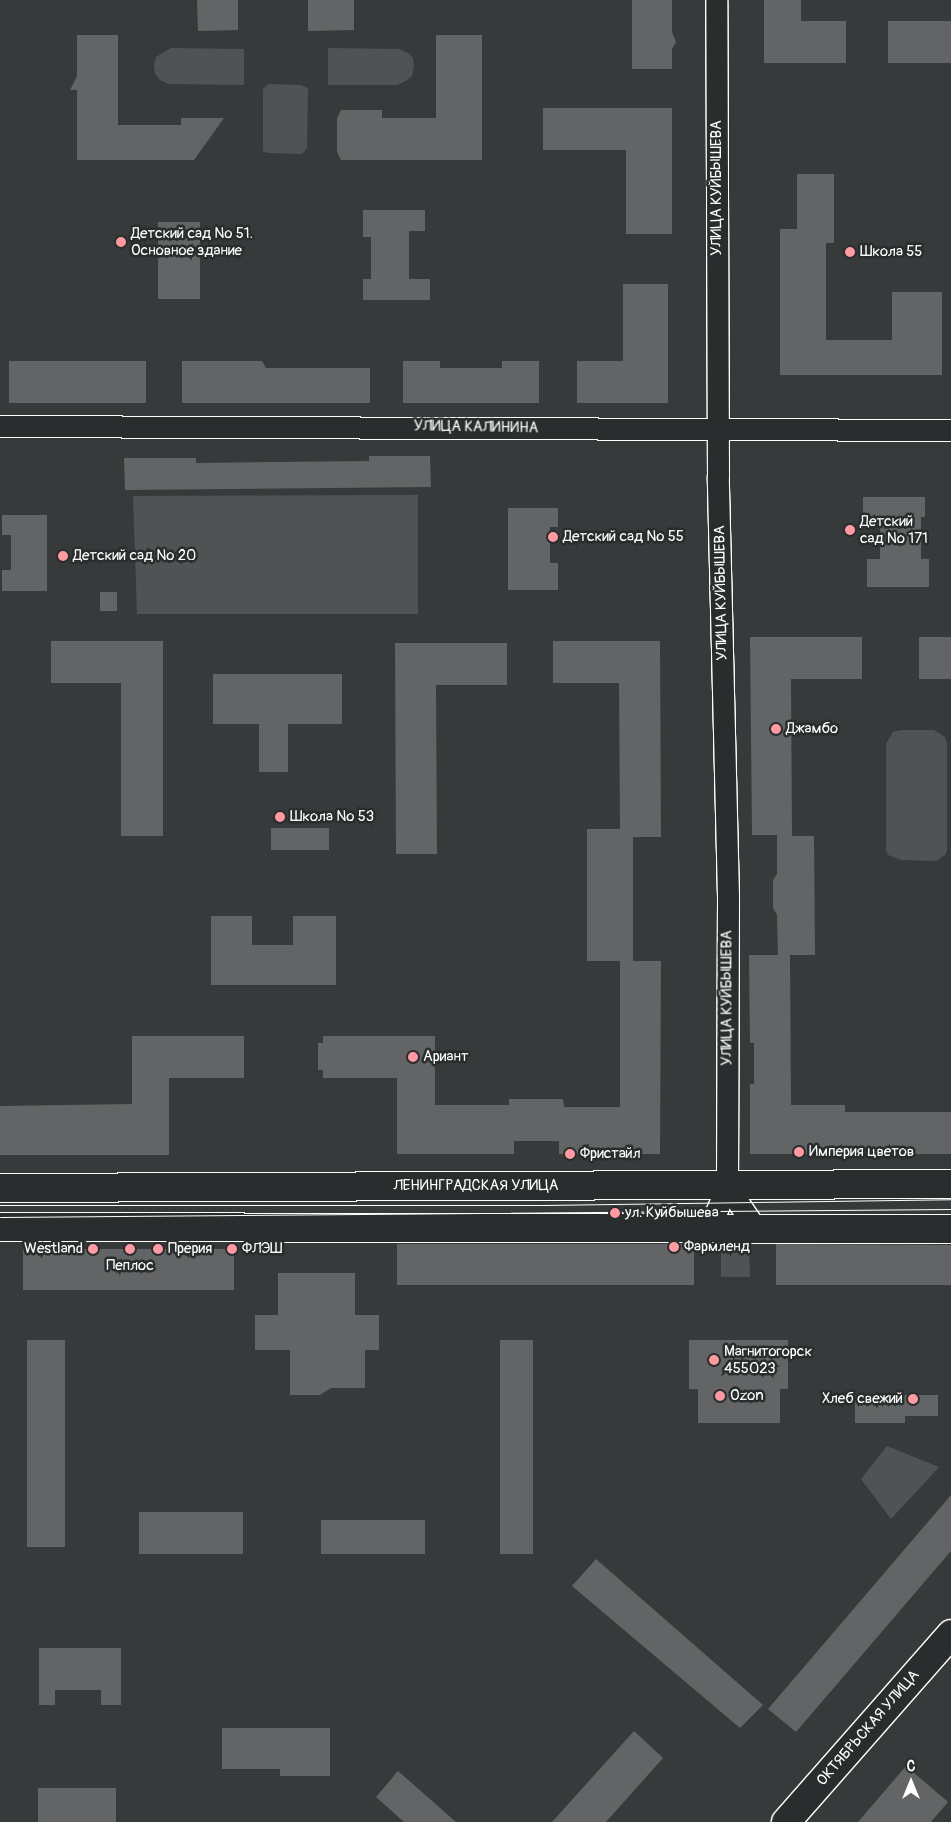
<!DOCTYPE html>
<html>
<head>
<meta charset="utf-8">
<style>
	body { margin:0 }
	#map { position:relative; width:951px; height:1822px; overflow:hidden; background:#373a3b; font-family:Pangolin,sans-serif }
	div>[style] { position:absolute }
	.green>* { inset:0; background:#505354 }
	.building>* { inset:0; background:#636465 }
	.roads { filter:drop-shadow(1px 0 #fff) drop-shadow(-1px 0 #fff) drop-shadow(0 1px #fff) drop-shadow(0 -1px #fff) }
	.minor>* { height:21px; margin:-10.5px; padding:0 10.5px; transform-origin:10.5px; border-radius:10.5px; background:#2a2d2e }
	.secondary>* { height:28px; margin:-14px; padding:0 14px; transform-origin:14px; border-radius:14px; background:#2a2d2e }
	.tram>* { height:1px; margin:-0.5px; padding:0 0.5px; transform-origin:0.5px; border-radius:0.5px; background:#fff }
	.dots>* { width:14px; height:14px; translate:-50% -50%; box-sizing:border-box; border:2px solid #2a2d2e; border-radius:50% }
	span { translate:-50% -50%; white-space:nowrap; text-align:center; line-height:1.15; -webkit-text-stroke:5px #2a2d2e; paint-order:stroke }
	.street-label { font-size:15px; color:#fff }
	.poi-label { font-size:15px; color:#fff }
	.left { translate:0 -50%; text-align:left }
	.right { translate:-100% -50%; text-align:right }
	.north { position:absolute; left:886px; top:1757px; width:50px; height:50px; -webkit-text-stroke:4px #2a2d2e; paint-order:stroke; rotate:0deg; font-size:14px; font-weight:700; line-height:20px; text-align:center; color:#fff }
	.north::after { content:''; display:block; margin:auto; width:18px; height:22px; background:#fff; clip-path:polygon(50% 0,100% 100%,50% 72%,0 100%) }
</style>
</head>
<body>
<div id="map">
	<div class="green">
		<i style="clip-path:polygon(171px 48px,244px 49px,244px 85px,169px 84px,160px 80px,155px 74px,154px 65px,156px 57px)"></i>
		<i style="clip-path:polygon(328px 48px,399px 49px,408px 53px,413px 58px,414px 67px,412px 76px,406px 81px,397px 85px,328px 85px)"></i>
		<i style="clip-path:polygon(269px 84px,301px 85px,308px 88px,307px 148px,302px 154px,268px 153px,263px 151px,263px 89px)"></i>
		<i style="clip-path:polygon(418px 495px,418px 614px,137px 614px,133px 496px)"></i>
		<i style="clip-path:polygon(901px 730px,934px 730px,945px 737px,947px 744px,947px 850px,945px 855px,936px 861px,901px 860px,888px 855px,886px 850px,886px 744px,893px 732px)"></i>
		<i style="clip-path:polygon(721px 1245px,749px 1245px,750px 1277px,721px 1277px)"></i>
		<i style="clip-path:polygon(887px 1446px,939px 1467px,891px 1519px,861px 1479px)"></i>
	</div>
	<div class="building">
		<i style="clip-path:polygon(197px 0,238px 0,238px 30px,198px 31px)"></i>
		<i style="clip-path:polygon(308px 0,354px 0,354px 30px,308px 31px)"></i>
		<i style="clip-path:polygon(632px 0,672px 0,672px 32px,676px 42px,672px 49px,672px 69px,632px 69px)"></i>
		<i style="clip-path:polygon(764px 0,801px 0,801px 21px,846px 21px,846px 63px,764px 63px)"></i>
		<i style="clip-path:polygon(888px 21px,951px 21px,951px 63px,888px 63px)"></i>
		<i style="clip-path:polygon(77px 35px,118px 35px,118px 125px,181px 125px,181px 118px,224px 118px,194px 160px,77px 160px,77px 90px,70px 90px,77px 76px)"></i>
		<i style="clip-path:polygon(436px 35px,482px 35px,482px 160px,341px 160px,337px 152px,337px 118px,341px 110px,382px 110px,382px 118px,436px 118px)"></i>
		<i style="clip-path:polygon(543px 108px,672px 108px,672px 234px,626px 234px,626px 150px,543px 150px)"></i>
		<i style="clip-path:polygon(797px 174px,834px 174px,834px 243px,826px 243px,826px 340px,892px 340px,892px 292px,942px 292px,942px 375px,780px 375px,780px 229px,797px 229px)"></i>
		<i style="clip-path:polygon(363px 210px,425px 210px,425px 231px,409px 231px,409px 279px,430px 279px,430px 300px,363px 300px,363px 279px,371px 279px,371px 237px,363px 237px)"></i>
		<i style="clip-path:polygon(158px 222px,200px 222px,200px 299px,158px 299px)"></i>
		<i style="clip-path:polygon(623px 284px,668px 284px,668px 403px,577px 403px,577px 361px,623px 361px)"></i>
		<i style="clip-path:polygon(9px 361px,146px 361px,146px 403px,9px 403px)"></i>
		<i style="clip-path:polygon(182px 361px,262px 361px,266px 368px,370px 368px,370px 403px,182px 403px)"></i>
		<i style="clip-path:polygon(403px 361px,440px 361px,440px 368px,502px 368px,502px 361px,539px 361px,539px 403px,403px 403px)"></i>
		<i style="clip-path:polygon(369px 456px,430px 456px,431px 487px,125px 490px,124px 458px,196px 458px,196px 463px,369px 461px)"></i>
		<i style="clip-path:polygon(863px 497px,925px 497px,925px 517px,921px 517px,921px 559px,929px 559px,929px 587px,867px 587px,867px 559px,880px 559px,880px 517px,863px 517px)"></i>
		<i style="clip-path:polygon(508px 508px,558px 508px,558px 527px,550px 527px,550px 563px,558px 563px,558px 590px,508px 590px)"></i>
		<i style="clip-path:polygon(2px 515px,47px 515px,47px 591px,2px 591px,2px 570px,11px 570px,11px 535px,2px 535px)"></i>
		<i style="clip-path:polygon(100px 592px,117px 592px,117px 611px,100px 611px)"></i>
		<i style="clip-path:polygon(750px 637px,862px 637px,862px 679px,791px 679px,792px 836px,814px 836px,815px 955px,778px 955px,777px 915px,773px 908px,773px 880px,777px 874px,777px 835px,752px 835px)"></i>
		<i style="clip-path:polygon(919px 637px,951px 637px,951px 679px,919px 679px)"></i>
		<i style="clip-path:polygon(51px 641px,163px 641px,163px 836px,121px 836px,121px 683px,51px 683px)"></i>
		<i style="clip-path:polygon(553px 641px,660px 641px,661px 837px,633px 837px,633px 961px,661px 961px,660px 1154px,559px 1154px,559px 1141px,514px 1141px,514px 1154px,397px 1154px,397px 1078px,323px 1078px,323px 1070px,318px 1070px,318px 1043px,323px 1043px,323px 1036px,435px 1036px,435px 1105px,509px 1105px,509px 1099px,563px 1099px,564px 1107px,620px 1107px,620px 961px,587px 961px,587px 829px,620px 829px,619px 683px,553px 683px)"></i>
		<i style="clip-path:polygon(395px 643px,507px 643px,507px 685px,436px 685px,437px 854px,396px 854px)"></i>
		<i style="clip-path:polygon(213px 674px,342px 674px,342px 724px,288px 724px,288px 772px,259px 772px,259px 724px,213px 724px)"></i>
		<i style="clip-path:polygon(271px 828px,329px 828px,329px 850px,271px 850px)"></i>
		<i style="clip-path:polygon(211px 916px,252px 916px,252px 945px,293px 945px,293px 916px,336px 916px,336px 985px,211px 985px)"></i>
		<i style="clip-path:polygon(749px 955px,790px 955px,791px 1105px,845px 1105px,845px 1112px,951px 1112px,951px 1154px,750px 1154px,750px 1084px,754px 1084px,754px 1043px,750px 1043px)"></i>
		<i style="clip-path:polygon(132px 1036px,244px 1036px,244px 1078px,169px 1078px,169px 1155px,0 1155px,0 1106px,132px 1104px)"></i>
		<i style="clip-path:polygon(397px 1244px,694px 1244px,694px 1285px,397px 1285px)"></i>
		<i style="clip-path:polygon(776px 1244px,951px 1245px,951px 1285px,776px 1285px)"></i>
		<i style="clip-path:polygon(23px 1249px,234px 1249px,234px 1290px,23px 1290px)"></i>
		<i style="clip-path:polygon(278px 1273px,355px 1273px,355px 1315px,379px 1315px,379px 1350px,365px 1350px,365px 1388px,331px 1388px,320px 1395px,290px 1395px,290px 1350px,255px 1350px,255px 1315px,278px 1315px)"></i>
		<i style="clip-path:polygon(27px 1340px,65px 1340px,65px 1547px,27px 1547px)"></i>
		<i style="clip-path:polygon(500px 1340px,533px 1340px,533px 1554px,500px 1554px)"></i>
		<i style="clip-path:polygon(689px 1340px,788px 1340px,788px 1389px,780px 1389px,780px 1423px,698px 1423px,698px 1389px,689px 1389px)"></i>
		<i style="clip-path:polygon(855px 1395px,938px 1395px,938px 1416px,905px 1416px,905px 1423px,855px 1423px)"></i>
		<i style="clip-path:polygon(951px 1495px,951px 1551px,796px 1732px,768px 1709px)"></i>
		<i style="clip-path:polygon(139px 1512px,243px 1512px,243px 1554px,139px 1554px)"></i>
		<i style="clip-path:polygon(321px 1520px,425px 1520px,425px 1554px,321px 1554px)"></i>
		<i style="clip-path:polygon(596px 1559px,763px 1705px,740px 1728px,572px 1586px)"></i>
		<i style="clip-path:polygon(39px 1648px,121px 1648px,121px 1705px,101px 1705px,101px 1690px,55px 1690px,55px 1705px,39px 1705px)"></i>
		<i style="clip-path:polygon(222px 1728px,330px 1728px,330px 1776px,280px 1776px,280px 1769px,222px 1769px)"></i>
		<i style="clip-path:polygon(634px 1731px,663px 1758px,606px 1822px,552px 1822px)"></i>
		<i style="clip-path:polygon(906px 1766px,948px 1802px,931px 1822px,858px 1822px)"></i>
		<i style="clip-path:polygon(398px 1771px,414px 1785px,456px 1822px,404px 1822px,376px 1797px)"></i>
		<i style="clip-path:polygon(38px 1788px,116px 1788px,116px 1822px,38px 1822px)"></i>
	</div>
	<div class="roads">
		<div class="minor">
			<i style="left:0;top:426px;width:951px;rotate:0.24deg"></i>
			<i style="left:727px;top:1186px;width:52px;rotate:56deg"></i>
			<i style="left:709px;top:1229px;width:47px;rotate:-67.3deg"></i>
			<i style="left:727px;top:1186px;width:290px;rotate:-89.8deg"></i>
			<i style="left:728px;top:896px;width:420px;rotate:-91.4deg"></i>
			<i style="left:718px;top:476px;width:476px;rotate:-90.2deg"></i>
		</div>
		<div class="secondary">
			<i style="left:0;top:1188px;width:951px;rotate:-0.24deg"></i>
			<i style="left:0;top:1227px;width:951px;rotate:0.12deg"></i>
			<i style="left:786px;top:1822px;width:250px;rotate:-48.7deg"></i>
		</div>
	</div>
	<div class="tram">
		<i style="left:0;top:1205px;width:543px"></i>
		<i style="left:543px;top:1205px;width:408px;rotate:-0.8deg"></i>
		<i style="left:0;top:1217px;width:951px;rotate:-0.48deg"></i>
	</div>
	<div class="dots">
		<i style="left:121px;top:242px;background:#ff9aa2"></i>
		<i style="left:850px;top:252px;background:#ff9aa2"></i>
		<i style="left:850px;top:530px;background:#ff9aa2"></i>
		<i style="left:553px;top:537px;background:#ff9aa2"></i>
		<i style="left:63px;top:556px;background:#ff9aa2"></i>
		<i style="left:776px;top:729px;background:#ff9aa2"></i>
		<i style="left:280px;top:817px;background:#ff9aa2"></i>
		<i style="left:413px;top:1057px;background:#ff9aa2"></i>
		<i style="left:799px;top:1152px;background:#ff9aa2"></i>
		<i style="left:570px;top:1154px;background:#ff9aa2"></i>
		<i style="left:615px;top:1213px;background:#ff9aa2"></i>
		<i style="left:674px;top:1247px;background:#ff9aa2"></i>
		<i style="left:93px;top:1249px;background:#ff9aa2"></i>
		<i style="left:130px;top:1249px;background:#ff9aa2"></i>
		<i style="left:158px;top:1249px;background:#ff9aa2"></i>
		<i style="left:232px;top:1249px;background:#ff9aa2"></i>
		<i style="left:714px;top:1360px;background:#ff9aa2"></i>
		<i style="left:720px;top:1396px;background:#ff9aa2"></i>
		<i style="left:913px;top:1399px;background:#ff9aa2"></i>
	</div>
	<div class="street-label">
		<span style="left:717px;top:188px;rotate:-90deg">УЛИЦА КУЙБЫШЕВА</span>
		<span style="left:476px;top:427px;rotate:1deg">УЛИЦА КАЛИНИНА</span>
		<span style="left:721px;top:593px;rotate:-91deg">УЛИЦА КУЙБЫШЕВА</span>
		<span style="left:727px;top:998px;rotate:-90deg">УЛИЦА КУЙБЫШЕВА</span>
		<span style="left:476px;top:1186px">ЛЕНИНГРАДСКАЯ УЛИЦА</span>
		<span style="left:868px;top:1728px;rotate:-49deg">ОКТЯБРЬСКАЯ УЛИЦА</span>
	</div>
	<div class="poi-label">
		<span class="left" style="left:131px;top:242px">Детский сад № 51.<br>Основное здание</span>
		<span class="left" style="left:860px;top:252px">Школа 55</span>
		<span class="left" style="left:860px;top:530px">Детский<br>сад № 171</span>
		<span class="left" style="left:563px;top:537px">Детский сад № 55</span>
		<span class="left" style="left:73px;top:556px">Детский сад № 20</span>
		<span class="left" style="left:786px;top:729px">Джамбо</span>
		<span class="left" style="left:290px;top:817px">Школа № 53</span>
		<span class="left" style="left:423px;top:1057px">Ариант</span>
		<span class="left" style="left:809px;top:1152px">Империя цветов</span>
		<span class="left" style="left:580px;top:1154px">Фристайл</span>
		<span class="left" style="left:625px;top:1213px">ул. Куйбышева</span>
		<span class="left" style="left:684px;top:1247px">Фармленд</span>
		<span class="right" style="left:83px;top:1249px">Westland</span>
		<span class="left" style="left:168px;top:1249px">Прерия</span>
		<span class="left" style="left:242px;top:1249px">ФЛЭШ</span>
		<span style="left:130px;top:1266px">Пеплос</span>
		<span class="left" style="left:724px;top:1360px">Магнитогорск<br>455023</span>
		<span class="left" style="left:730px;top:1396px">Ozon</span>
		<span class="right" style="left:903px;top:1399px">Хлеб свежий</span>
	</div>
	<div class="north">С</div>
</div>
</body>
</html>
